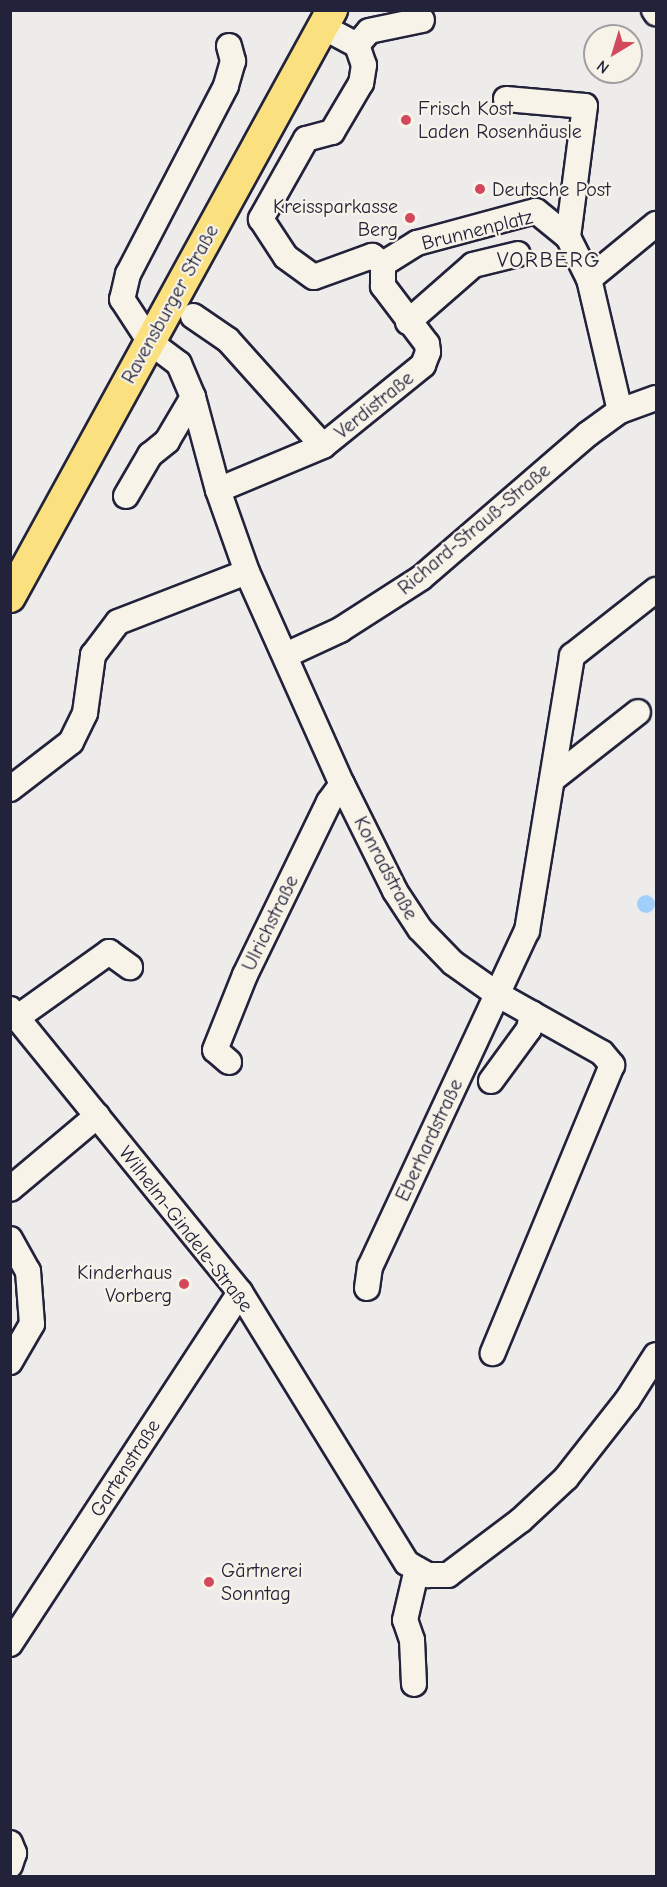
<!DOCTYPE html>
<html>
<head>
<meta charset="utf-8">
<style>
	body { margin:0 }
	#map { position:relative; width:667px; height:1887px; overflow:hidden; background:#eeeceb; font-family:"Comic Neue",sans-serif }
	div>[style] { position:absolute }
	.water>* { inset:0; background:#a0cffc }
	.round { border-radius:50% }
	.roads { filter:drop-shadow(2px 0 #22223b) drop-shadow(-2px 0 #22223b) drop-shadow(0 2px #22223b) drop-shadow(0 -2px #22223b) }
	.minor>* { height:24px; margin:-12px; padding:0 12px; transform-origin:12px; border-radius:12px; background:#f7f3e8 }
	.major>* { height:30px; margin:-15px; padding:0 15px; transform-origin:15px; border-radius:15px; background:#fbe080 }
	.dots>* { width:16px; height:16px; translate:-50% -50%; box-sizing:border-box; border:3px solid #f7f3e8; border-radius:50% }
	span { translate:-50% -50%; white-space:nowrap; text-align:center; line-height:1.15; -webkit-text-stroke:4.5px #f7f3e8; paint-order:stroke }
	.poi-label { font-size:20px; color:#22223b }
	.left { translate:0 -50%; text-align:left }
	.right { translate:-100% -50%; text-align:right }
	.street-label { font-size:20px; color:#22223b }
	.quarter-label { font-size:22px; color:#22223b; letter-spacing:1.5px }
	.frame { position:absolute; inset:0; border:12px solid #22223b; pointer-events:none }
	.north { position:absolute; left:583px; top:24px; width:60px; height:60px; box-sizing:border-box; background:#f7f3e8; border:2px solid #a29fa3; border-radius:50%; rotate:218deg; font-size:16px; font-weight:700; line-height:24px; text-align:center; color:#22223b }
	.north::after { content:''; display:block; margin:auto; width:21px; height:27px; background:#d1495b; clip-path:polygon(50% 0,100% 100%,50% 72%,0 100%) }
</style>
</head>
<body>
<div id="map">
	<div class="water">
		<i class="round" style="left:637px;top:895px;width:18px;height:18px"></i>
	</div>
	<div class="roads">
		<div class="minor">
			<i style="left:654px;top:10px;width:4px;rotate:56deg"></i>
			<i style="left:323px;top:27px;width:38px;rotate:28deg"></i>
			<i style="left:357px;top:45px;width:21px;rotate:71deg"></i>
			<i style="left:364px;top:65px;width:18px;rotate:99deg"></i>
			<i style="left:361px;top:83px;width:57px;rotate:120.6deg"></i>
			<i style="left:332px;top:132px;width:27px;rotate:165deg"></i>
			<i style="left:306px;top:139px;width:92px;rotate:119.4deg"></i>
			<i style="left:261px;top:219px;width:45px;rotate:56.7deg"></i>
			<i style="left:286px;top:257px;width:34px;rotate:36deg"></i>
			<i style="left:314px;top:277px;width:62px;rotate:-19.9deg"></i>
			<i style="left:372px;top:256px;width:14px;rotate:36deg"></i>
			<i style="left:357px;top:45px;width:18px;rotate:-49deg"></i>
			<i style="left:369px;top:31px;width:54px;rotate:-11.7deg"></i>
			<i style="left:229px;top:46px;width:16px;rotate:75deg"></i>
			<i style="left:233px;top:61px;width:26px;rotate:106deg"></i>
			<i style="left:226px;top:86px;width:212px;rotate:117.5deg"></i>
			<i style="left:128px;top:274px;width:26px;rotate:103deg"></i>
			<i style="left:122px;top:299px;width:51px;rotate:56.9deg"></i>
			<i style="left:150px;top:342px;width:36px;rotate:37deg"></i>
			<i style="left:179px;top:364px;width:36px;rotate:67deg"></i>
			<i style="left:193px;top:397px;width:96px;rotate:75deg"></i>
			<i style="left:218px;top:490px;width:87px;rotate:70.5deg"></i>
			<i style="left:247px;top:572px;width:232px;rotate:65.9deg"></i>
			<i style="left:342px;top:784px;width:119px;rotate:63.6deg"></i>
			<i style="left:395px;top:891px;width:45px;rotate:56.7deg"></i>
			<i style="left:420px;top:929px;width:47px;rotate:45.9deg"></i>
			<i style="left:453px;top:963px;width:54px;rotate:35.2deg"></i>
			<i style="left:497px;top:994px;width:120px;rotate:29.3deg"></i>
			<i style="left:602px;top:1053px;width:16px;rotate:50deg"></i>
			<i style="left:612px;top:1065px;width:312px;rotate:112.5deg"></i>
			<i style="left:506px;top:99px;width:79px;rotate:5.1deg"></i>
			<i style="left:585px;top:106px;width:132px;rotate:97.4deg"></i>
			<i style="left:383px;top:264px;width:40px;rotate:-32deg"></i>
			<i style="left:417px;top:243px;width:123px;rotate:-15.1deg"></i>
			<i style="left:536px;top:211px;width:41px;rotate:39.1deg"></i>
			<i style="left:568px;top:237px;width:47px;rotate:63.4deg"></i>
			<i style="left:193px;top:316px;width:42px;rotate:34.4deg"></i>
			<i style="left:228px;top:340px;width:142px;rotate:48.1deg"></i>
			<i style="left:408px;top:322px;width:86px;rotate:-41.2deg"></i>
			<i style="left:473px;top:265px;width:46px;rotate:-13.7deg"></i>
			<i style="left:620px;top:411px;width:136px;rotate:-103.2deg"></i>
			<i style="left:589px;top:279px;width:87px;rotate:-39.4deg"></i>
			<i style="left:218px;top:490px;width:114px;rotate:-22.7deg"></i>
			<i style="left:323px;top:446px;width:129px;rotate:-39deg"></i>
			<i style="left:423px;top:365px;width:14px;rotate:-69deg"></i>
			<i style="left:428px;top:352px;width:8px;rotate:-97deg"></i>
			<i style="left:427px;top:344px;width:73px;rotate:-127.2deg"></i>
			<i style="left:383px;top:286px;width:22px;rotate:-90deg"></i>
			<i style="left:126px;top:496px;width:48px;rotate:-59.7deg"></i>
			<i style="left:150px;top:455px;width:22px;rotate:-39deg"></i>
			<i style="left:167px;top:441px;width:51px;rotate:-59.4deg"></i>
			<i style="left:286px;top:655px;width:60px;rotate:-24.8deg"></i>
			<i style="left:340px;top:630px;width:96px;rotate:-32.7deg"></i>
			<i style="left:421px;top:578px;width:221px;rotate:-40.8deg"></i>
			<i style="left:588px;top:434px;width:39px;rotate:-36deg"></i>
			<i style="left:620px;top:411px;width:38px;rotate:-20deg"></i>
			<i style="left:553px;top:779px;width:108px;rotate:-38.2deg"></i>
			<i style="left:10px;top:789px;width:77px;rotate:-37.6deg"></i>
			<i style="left:71px;top:742px;width:32px;rotate:-64deg"></i>
			<i style="left:85px;top:713px;width:59px;rotate:-82.1deg"></i>
			<i style="left:93px;top:655px;width:41px;rotate:-52.9deg"></i>
			<i style="left:118px;top:622px;width:138px;rotate:-21.2deg"></i>
			<i style="left:10px;top:1009px;width:365px;rotate:50.9deg"></i>
			<i style="left:240px;top:1292px;width:318px;rotate:58.4deg"></i>
			<i style="left:407px;top:1563px;width:12px;rotate:31deg"></i>
			<i style="left:417px;top:1569px;width:13px;rotate:29deg"></i>
			<i style="left:428px;top:1575px;width:20px"></i>
			<i style="left:448px;top:1575px;width:91px;rotate:-37deg"></i>
			<i style="left:521px;top:1520px;width:62px;rotate:-43deg"></i>
			<i style="left:566px;top:1478px;width:100px;rotate:-51.9deg"></i>
			<i style="left:628px;top:1399px;width:52px;rotate:-57.5deg"></i>
			<i style="left:18px;top:1017px;width:112px;rotate:-35.5deg"></i>
			<i style="left:109px;top:952px;width:26px;rotate:36deg"></i>
			<i style="left:229px;top:1062px;width:18px;rotate:-139deg"></i>
			<i style="left:215px;top:1050px;width:81px;rotate:-68.2deg"></i>
			<i style="left:245px;top:975px;width:192px;rotate:-64.1deg"></i>
			<i style="left:329px;top:802px;width:22px;rotate:-54deg"></i>
			<i style="left:491px;top:1081px;width:64px;rotate:-53.8deg"></i>
			<i style="left:529px;top:1029px;width:16px;rotate:-79deg"></i>
			<i style="left:10px;top:1189px;width:114px;rotate:-40deg"></i>
			<i style="left:10px;top:1239px;width:37px;rotate:61deg"></i>
			<i style="left:28px;top:1271px;width:53px;rotate:85.7deg"></i>
			<i style="left:32px;top:1324px;width:44px;rotate:120.1deg"></i>
			<i style="left:367px;top:1288px;width:21px;rotate:-82deg"></i>
			<i style="left:370px;top:1267px;width:371px;rotate:-65deg"></i>
			<i style="left:527px;top:931px;width:279px;rotate:-80.7deg"></i>
			<i style="left:572px;top:656px;width:107px;rotate:-38.2deg"></i>
			<i style="left:10px;top:1644px;width:420px;rotate:-56.8deg"></i>
			<i style="left:414px;top:1684px;width:44px;rotate:-92.6deg"></i>
			<i style="left:412px;top:1640px;width:21px;rotate:-109deg"></i>
			<i style="left:405px;top:1620px;width:52px;rotate:-76.8deg"></i>
			<i style="left:10px;top:1843px;width:11px;rotate:68deg"></i>
			<i style="left:14px;top:1853px;width:13px;rotate:108deg"></i>
		</div>
		<div class="major">
			<i style="left:10px;top:597px;width:670px;rotate:-61.25deg"></i>
		</div>
	</div>
	<div class="dots">
		<i style="left:406px;top:120px;background:#d1495b"></i>
		<i style="left:480px;top:189px;background:#d1495b"></i>
		<i style="left:410px;top:218px;background:#d1495b"></i>
		<i style="left:184px;top:1284px;background:#d1495b"></i>
		<i style="left:209px;top:1582px;background:#d1495b"></i>
	</div>
	<div class="poi-label">
		<span class="left" style="left:418px;top:120px">Frisch Kost<br>Laden Rosenhäusle</span>
		<span class="left" style="left:492px;top:189px">Deutsche Post</span>
		<span class="right" style="left:398px;top:218px">Kreissparkasse<br>Berg</span>
		<span class="right" style="left:172px;top:1284px">Kinderhaus<br>Vorberg</span>
		<span class="left" style="left:221px;top:1582px">Gärtnerei<br>Sonntag</span>
	</div>
	<div class="street-label">
		<span style="left:477px;top:230px;rotate:-14deg">Brunnenplatz</span>
		<span style="left:170px;top:304px;rotate:-61deg">Ravensburger Straße</span>
		<span style="left:374px;top:405px;rotate:-39deg">Verdistraße</span>
		<span style="left:474px;top:529px;rotate:-40deg">Richard-Strauß-Straße</span>
		<span style="left:386px;top:868px;rotate:62deg">Konradstraße</span>
		<span style="left:270px;top:923px;rotate:-64deg">Ulrichstraße</span>
		<span style="left:429px;top:1140px;rotate:-65deg">Eberhardstraße</span>
		<span style="left:186px;top:1229px;rotate:52deg">Wilhelm-Gindele-Straße</span>
		<span style="left:125px;top:1468px;rotate:-57deg">Gartenstraße</span>
	</div>
	<div class="quarter-label">
		<span style="left:549px;top:261px">VORBERG</span>
	</div>
	<div class="frame"></div>
	<div class="north">N</div>
</div>
</body>
</html>
